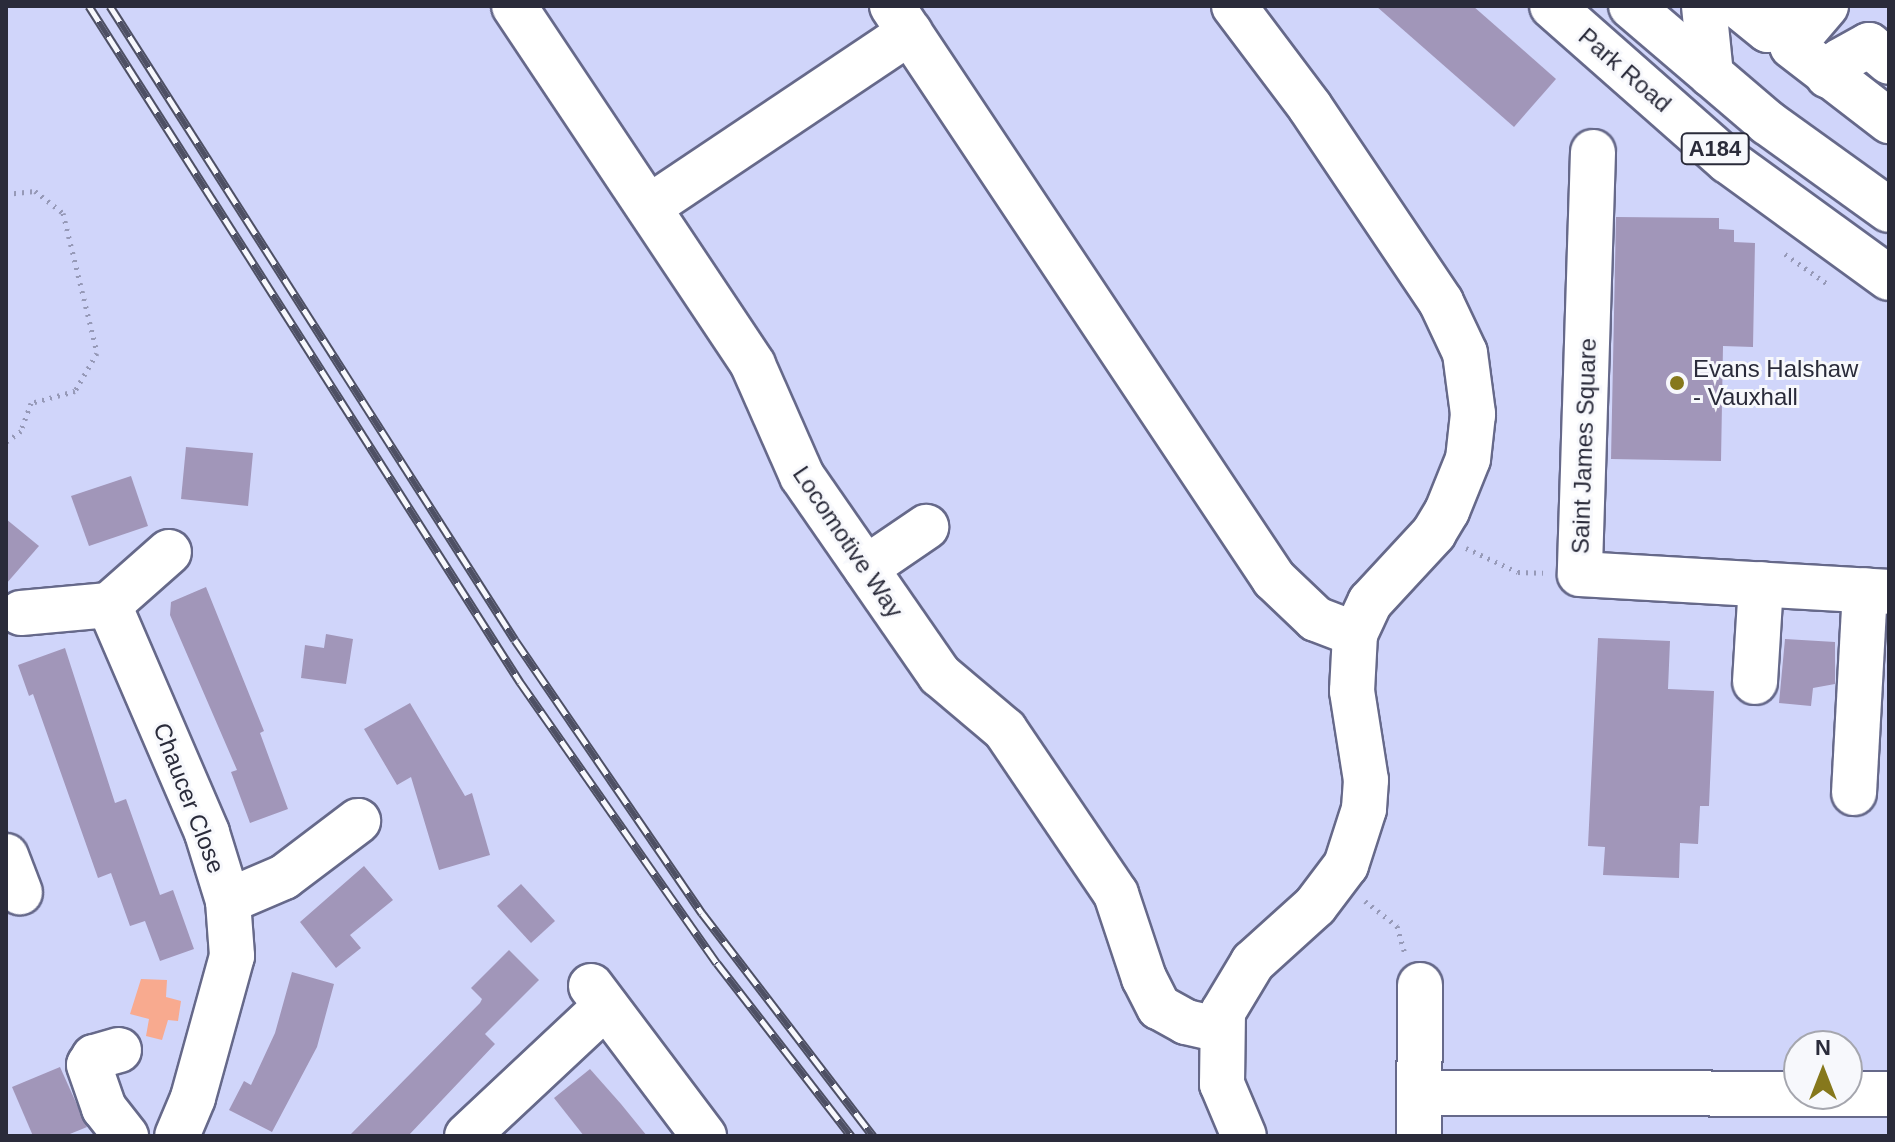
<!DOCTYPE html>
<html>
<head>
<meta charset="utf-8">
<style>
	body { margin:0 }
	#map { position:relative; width:1895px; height:1142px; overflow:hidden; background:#d0d5fa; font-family:Helvetica,sans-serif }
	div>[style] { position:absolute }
	.green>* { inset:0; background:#f8aa8f }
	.building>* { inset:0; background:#a196b9 }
	.path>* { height:5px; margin-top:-2.5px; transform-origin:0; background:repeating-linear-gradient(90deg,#9699b7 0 2px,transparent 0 8px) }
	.roads { filter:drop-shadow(2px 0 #66698a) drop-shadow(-2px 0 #66698a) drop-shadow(0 2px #66698a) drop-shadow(0 -2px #66698a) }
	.minor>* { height:44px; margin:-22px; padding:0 22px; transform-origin:22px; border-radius:22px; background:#fff }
	.highway>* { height:44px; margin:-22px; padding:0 22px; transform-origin:22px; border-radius:22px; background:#fff }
	.rail>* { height:9px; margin-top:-4.5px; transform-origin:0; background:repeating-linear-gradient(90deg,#f7f8fc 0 18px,#4e5064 0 36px); box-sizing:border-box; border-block:2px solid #4e5064 }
	.dots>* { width:22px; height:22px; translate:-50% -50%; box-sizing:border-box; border:4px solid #f7f8fc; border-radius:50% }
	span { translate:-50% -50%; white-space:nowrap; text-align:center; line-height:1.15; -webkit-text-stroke:6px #f7f8fc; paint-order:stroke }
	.shield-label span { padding:2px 6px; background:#f7f8fc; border:2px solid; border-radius:6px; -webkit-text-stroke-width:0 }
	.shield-label { font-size:22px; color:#2a2b3a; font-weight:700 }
	.street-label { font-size:24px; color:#2a2b3a }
	.poi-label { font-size:24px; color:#2a2b3a }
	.left { translate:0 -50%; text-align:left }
	.frame { position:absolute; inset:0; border:8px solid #2a2b3a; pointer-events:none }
	.north { position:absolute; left:1783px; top:1030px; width:80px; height:80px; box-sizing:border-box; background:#f7f8fc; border:2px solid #a5a6ae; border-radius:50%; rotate:0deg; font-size:22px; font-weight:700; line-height:32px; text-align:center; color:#2a2b3a }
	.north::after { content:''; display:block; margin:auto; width:28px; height:36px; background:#86781c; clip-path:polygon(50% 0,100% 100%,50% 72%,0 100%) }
</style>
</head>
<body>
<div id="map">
	<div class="green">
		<i style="clip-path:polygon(141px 979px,167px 980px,166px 997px,181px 1001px,178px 1021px,168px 1020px,162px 1040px,146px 1036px,149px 1019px,130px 1014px)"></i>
	</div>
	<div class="building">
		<i style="clip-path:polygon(1376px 6px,1473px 6px,1556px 79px,1514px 127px)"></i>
		<i style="clip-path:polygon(1616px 217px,1719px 218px,1719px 229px,1734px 230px,1734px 242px,1755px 243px,1753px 347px,1723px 346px,1721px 461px,1611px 459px)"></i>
		<i style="clip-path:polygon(186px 447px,253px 453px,248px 506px,181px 499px)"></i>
		<i style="clip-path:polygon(131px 476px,148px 526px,89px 546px,71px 496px)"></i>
		<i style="clip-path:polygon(6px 519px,39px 546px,6px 584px)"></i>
		<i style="clip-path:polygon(206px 587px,264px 731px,260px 733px,288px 809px,250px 823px,231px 772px,237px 770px,170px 615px,171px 602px)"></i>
		<i style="clip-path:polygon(326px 634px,353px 639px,346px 684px,301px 678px,305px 645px,324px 648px)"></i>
		<i style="clip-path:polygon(1598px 638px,1670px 641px,1668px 689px,1714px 691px,1709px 806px,1700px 806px,1698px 844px,1680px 843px,1679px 878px,1603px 875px,1605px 847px,1588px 846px)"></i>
		<i style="clip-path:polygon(1785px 639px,1835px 642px,1835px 684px,1813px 688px,1811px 706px,1779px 703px)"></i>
		<i style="clip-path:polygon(65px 648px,115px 803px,126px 799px,160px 895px,173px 890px,194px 949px,160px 961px,145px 921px,130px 926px,111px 873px,98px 878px,33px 694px,29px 696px,18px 665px)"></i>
		<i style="clip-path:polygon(410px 703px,465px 796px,472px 793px,490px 855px,439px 870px,411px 777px,397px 785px,364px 729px)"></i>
		<i style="clip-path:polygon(364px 866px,393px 900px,350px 935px,361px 948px,336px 968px,300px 922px)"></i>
		<i style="clip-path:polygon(521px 884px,555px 921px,531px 943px,497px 906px)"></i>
		<i style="clip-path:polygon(509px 950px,539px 980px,485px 1034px,495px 1044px,408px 1136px,349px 1136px,480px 1003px,482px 999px,471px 988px)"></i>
		<i style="clip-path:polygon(292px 972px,334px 984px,317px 1047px,272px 1132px,229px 1110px,244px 1081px,251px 1085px,275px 1033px)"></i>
		<i style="clip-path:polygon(60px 1067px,87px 1127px,65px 1136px,33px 1136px,12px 1087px)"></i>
		<i style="clip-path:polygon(590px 1069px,621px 1104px,647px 1136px,584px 1136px,554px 1098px)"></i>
	</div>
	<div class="path">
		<i style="left:6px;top:194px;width:29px;rotate:-6deg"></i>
		<i style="left:35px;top:191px;width:36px;rotate:38deg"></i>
		<i style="left:63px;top:213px;width:144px;rotate:76.3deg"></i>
		<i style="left:97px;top:353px;width:44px;rotate:120.1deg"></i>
		<i style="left:75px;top:391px;width:46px;rotate:164.7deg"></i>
		<i style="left:31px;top:403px;width:30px;rotate:110deg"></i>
		<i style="left:21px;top:431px;width:19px;rotate:144deg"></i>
		<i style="left:1785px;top:254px;width:54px;rotate:35.2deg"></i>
		<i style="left:1466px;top:548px;width:57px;rotate:24.8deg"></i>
		<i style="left:1518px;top:572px;width:25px;rotate:2deg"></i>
		<i style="left:1365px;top:901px;width:41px;rotate:38deg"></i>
		<i style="left:1397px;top:926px;width:29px;rotate:74deg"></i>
	</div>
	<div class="roads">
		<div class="minor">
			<i style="left:514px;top:6px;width:431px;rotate:56.3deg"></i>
			<i style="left:753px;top:365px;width:121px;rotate:66.2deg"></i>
			<i style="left:802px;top:476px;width:242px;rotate:55.3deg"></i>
			<i style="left:940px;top:675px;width:85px;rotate:40.2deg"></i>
			<i style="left:1005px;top:730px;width:198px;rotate:55.9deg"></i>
			<i style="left:1116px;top:894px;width:89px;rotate:71.6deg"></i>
			<i style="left:1144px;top:978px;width:33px;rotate:63deg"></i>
			<i style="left:1159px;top:1007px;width:31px;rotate:29deg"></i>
			<i style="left:1186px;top:1022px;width:35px;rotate:13deg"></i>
			<i style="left:892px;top:6px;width:689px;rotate:56.31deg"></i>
			<i style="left:1274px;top:579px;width:58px;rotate:43.6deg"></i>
			<i style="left:1316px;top:619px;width:42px;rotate:21deg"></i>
			<i style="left:1234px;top:6px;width:126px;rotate:53deg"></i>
			<i style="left:1310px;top:107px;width:235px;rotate:56.1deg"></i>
			<i style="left:1441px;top:302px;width:56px;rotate:64.8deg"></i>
			<i style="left:1465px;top:353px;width:62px;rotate:82.5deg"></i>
			<i style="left:1473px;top:414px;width:45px;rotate:96.3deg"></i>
			<i style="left:1468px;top:459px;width:56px;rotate:112deg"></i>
			<i style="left:1447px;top:511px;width:26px;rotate:121deg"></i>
			<i style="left:1434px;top:533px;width:94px;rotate:132.8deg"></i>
			<i style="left:1370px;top:602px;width:35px;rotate:115deg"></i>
			<i style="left:1355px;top:634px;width:57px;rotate:93deg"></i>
			<i style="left:1352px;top:691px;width:90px;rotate:81.1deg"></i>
			<i style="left:1366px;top:780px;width:29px;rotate:94deg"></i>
			<i style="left:1364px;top:809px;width:59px;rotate:107.8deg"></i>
			<i style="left:1346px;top:865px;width:51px;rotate:127.1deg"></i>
			<i style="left:1315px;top:906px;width:84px;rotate:137.9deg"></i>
			<i style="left:1253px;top:962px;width:58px;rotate:121deg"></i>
			<i style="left:1223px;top:1012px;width:72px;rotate:90.8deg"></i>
			<i style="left:1222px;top:1084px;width:56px;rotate:67.1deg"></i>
			<i style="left:1704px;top:6px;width:69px;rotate:84.2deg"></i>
			<i style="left:1738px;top:6px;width:38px;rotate:39deg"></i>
			<i style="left:1768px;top:30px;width:31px;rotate:-52deg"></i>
			<i style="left:1826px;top:6px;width:52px;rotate:130.4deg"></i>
			<i style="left:1792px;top:46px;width:123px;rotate:37.7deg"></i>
			<i style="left:1828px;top:76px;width:19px;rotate:-51deg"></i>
			<i style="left:1840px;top:61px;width:33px;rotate:-29deg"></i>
			<i style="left:1869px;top:45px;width:26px;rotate:40deg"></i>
			<i style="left:1593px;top:152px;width:422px;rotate:91.8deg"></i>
			<i style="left:1580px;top:574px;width:310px;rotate:3.3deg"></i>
			<i style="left:649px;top:207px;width:314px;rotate:-33.8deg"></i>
			<i style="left:866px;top:568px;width:73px;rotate:-34.3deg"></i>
			<i style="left:109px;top:605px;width:248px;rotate:66.7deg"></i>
			<i style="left:207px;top:833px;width:71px;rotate:72.8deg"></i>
			<i style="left:228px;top:901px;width:55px;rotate:85.8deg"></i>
			<i style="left:232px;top:956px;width:147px;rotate:105.4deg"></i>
			<i style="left:193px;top:1098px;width:41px;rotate:112.8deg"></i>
			<i style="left:21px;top:613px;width:88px;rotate:-5.2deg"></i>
			<i style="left:109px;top:605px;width:80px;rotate:-41.5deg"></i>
			<i style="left:1755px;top:682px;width:98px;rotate:-86.5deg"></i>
			<i style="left:1854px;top:793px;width:203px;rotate:-86.9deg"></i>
			<i style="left:6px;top:856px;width:39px;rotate:69deg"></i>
			<i style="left:228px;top:901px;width:61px;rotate:-23.2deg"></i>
			<i style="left:284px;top:877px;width:93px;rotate:-37.1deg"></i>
			<i style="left:591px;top:986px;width:188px;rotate:53deg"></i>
			<i style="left:119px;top:1050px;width:26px;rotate:164deg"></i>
			<i style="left:94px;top:1057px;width:9px;rotate:122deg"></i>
			<i style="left:89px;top:1065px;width:46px;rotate:70.8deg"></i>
			<i style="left:104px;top:1108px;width:36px;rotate:52deg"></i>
			<i style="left:1420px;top:1093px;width:469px;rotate:0.1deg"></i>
			<i style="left:467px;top:1136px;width:190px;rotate:-43.1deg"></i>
			<i style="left:1419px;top:1136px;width:151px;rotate:-89.6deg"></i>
		</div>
		<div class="highway">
			<i style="left:1552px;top:6px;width:235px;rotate:41.4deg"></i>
			<i style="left:1728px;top:161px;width:199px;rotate:36deg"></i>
			<i style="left:1631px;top:6px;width:180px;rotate:40.5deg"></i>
			<i style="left:1768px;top:123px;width:149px;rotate:35.7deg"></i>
		</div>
	</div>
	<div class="rail">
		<i style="left:89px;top:6px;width:802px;rotate:57.48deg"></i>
		<i style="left:520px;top:682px;width:343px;rotate:55deg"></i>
		<i style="left:717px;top:963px;width:219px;rotate:52.2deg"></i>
		<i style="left:110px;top:6px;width:752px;rotate:57.43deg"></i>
		<i style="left:515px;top:640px;width:331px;rotate:55.6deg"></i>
		<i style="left:702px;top:913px;width:281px;rotate:52.5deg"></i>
	</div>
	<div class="dots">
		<i style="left:1677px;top:383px;background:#86781c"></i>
	</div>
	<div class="shield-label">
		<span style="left:1715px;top:149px">A184</span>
	</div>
	<div class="street-label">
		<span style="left:1625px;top:70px;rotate:41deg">Park Road</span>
		<span style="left:1584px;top:446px;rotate:-88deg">Saint James Square</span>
		<span style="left:848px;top:542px;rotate:56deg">Locomotive Way</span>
		<span style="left:189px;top:798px;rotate:69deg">Chaucer Close</span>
	</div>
	<div class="poi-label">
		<span class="left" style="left:1693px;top:383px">Evans Halshaw<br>- Vauxhall</span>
	</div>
	<div class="frame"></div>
	<div class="north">N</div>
</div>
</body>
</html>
